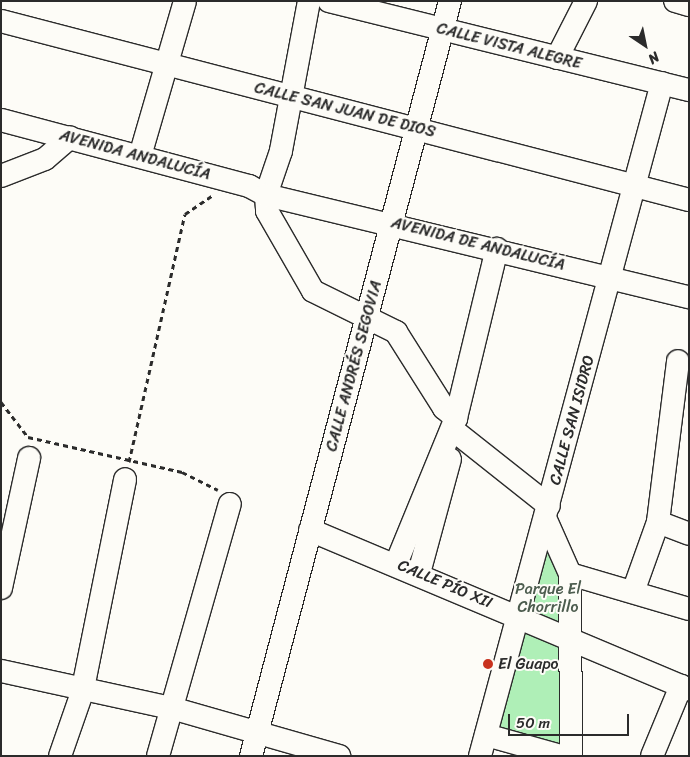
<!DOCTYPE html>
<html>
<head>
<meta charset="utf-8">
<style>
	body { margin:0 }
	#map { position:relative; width:690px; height:757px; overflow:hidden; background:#fdfcf7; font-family:Sriracha,sans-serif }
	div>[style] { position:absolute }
	.green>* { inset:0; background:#afefb7 }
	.path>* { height:3px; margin-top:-1.5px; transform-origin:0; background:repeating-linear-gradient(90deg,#2b2b2b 0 5px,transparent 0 9px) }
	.roads { filter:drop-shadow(1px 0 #2b2b2b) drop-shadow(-1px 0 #2b2b2b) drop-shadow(0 1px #2b2b2b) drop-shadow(0 -1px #2b2b2b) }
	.minor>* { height:22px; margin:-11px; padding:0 11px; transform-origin:11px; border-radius:11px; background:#fdfcf7 }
	.dots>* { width:14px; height:14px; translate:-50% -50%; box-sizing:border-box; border:2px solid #fdfcf7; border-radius:50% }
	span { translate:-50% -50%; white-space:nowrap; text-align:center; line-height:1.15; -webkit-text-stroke:4px #fdfcf7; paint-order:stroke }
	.street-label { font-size:16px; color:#2b2b2b }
	.park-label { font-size:16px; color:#4c5c4e }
	.poi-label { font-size:16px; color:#2b2b2b }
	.left { translate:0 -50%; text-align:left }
	.frame { position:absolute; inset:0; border:2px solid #2b2b2b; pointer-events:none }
	.north { position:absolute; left:620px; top:20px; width:50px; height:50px; -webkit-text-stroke:4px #fdfcf7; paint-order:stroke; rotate:146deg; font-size:14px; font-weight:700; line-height:20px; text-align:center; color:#2b2b2b }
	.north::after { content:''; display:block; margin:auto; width:18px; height:22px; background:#2b2b2b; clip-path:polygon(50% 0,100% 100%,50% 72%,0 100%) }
	.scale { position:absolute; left:508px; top:714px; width:121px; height:22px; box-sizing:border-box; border:2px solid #2b2b2b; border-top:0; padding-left:6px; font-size:15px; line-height:18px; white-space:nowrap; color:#2b2b2b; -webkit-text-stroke:4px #fdfcf7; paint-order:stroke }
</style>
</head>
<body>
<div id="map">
	<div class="green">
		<i style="clip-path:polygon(547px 544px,560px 559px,564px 626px,528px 610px)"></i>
		<i style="clip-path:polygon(525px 625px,565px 643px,564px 749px,494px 730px)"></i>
	</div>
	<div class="path">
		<i style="left:1px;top:402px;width:44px;rotate:52.4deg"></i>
		<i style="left:28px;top:437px;width:158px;rotate:12.8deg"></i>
		<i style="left:182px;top:472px;width:40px;rotate:26.6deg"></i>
		<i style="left:129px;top:462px;width:254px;rotate:-77.3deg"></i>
		<i style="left:185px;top:214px;width:32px;rotate:-34deg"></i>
	</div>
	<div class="roads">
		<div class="minor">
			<i style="left:309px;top:1px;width:153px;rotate:100.6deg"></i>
			<i style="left:281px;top:151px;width:46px;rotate:108.8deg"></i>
			<i style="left:266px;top:195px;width:16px;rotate:86deg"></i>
			<i style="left:267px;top:211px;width:92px;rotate:60.1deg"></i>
			<i style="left:313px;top:291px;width:93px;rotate:26.3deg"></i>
			<i style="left:396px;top:332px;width:90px;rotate:57.7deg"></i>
			<i style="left:444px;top:408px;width:16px;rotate:40deg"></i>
			<i style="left:329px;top:1px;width:371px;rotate:13.9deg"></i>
			<i style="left:675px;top:1px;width:15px;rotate:16deg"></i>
			<i style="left:1px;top:21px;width:711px;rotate:14.58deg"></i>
			<i style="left:557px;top:58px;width:64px;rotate:-63deg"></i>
			<i style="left:1px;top:120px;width:257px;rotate:14.9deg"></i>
			<i style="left:249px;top:186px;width:19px;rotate:28deg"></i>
			<i style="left:266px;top:195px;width:435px;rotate:13.6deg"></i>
			<i style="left:140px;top:156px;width:161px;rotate:-73.8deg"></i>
			<i style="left:1px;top:176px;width:47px;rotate:-21.1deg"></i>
			<i style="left:45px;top:159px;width:33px;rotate:-41deg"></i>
			<i style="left:457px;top:433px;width:117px;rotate:38.4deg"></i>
			<i style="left:546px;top:520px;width:59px;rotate:66deg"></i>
			<i style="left:570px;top:574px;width:182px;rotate:89.7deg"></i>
			<i style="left:658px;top:522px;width:33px;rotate:21deg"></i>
			<i style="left:310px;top:530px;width:411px;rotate:22.8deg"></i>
			<i style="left:396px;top:564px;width:158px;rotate:-67.7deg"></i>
			<i style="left:456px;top:418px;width:174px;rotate:-76.4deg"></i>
			<i style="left:419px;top:573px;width:118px;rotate:-74.8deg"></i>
			<i style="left:570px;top:574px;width:124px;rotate:16.4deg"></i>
			<i style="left:1px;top:588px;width:133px;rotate:-77.8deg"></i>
			<i style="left:633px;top:592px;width:74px;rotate:-70.3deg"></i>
			<i style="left:658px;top:522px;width:162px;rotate:-82.9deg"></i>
			<i style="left:1px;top:671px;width:178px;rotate:12.3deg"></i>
			<i style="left:175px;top:709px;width:171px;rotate:16deg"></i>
			<i style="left:486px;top:735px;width:78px;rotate:15.6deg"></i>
			<i style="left:60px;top:756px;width:67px;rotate:-70.8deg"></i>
			<i style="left:82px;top:693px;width:218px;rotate:-78.6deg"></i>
			<i style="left:158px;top:756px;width:262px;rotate:-74.1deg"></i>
			<i style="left:251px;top:756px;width:781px;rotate:-75.23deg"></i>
			<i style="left:480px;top:756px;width:697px;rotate:-74.87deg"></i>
			<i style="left:652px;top:756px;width:76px;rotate:-67.5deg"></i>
		</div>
	</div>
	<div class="dots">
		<i style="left:488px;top:664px;background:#c8321e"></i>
	</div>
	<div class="street-label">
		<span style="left:509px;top:46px;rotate:14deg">CALLE VISTA ALEGRE</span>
		<span style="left:345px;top:110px;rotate:14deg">CALLE SAN JUAN DE DIOS</span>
		<span style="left:135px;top:155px;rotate:15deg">AVENIDA ANDALUCÍA</span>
		<span style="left:478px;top:244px;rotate:14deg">AVENIDA DE ANDALUCÍA</span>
		<span style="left:354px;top:366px;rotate:-75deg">CALLE ANDRÉS SEGOVIA</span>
		<span style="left:572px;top:420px;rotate:-75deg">CALLE SAN ISIDRO</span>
		<span style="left:445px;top:584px;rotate:23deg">CALLE PÍO XII</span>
	</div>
	<div class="park-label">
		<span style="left:548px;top:598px">Parque El<br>Chorrillo</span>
	</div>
	<div class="poi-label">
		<span class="left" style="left:498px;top:664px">El Guapo</span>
	</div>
	<div class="frame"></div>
	<div class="north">N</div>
	<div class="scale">50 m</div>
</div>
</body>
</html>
